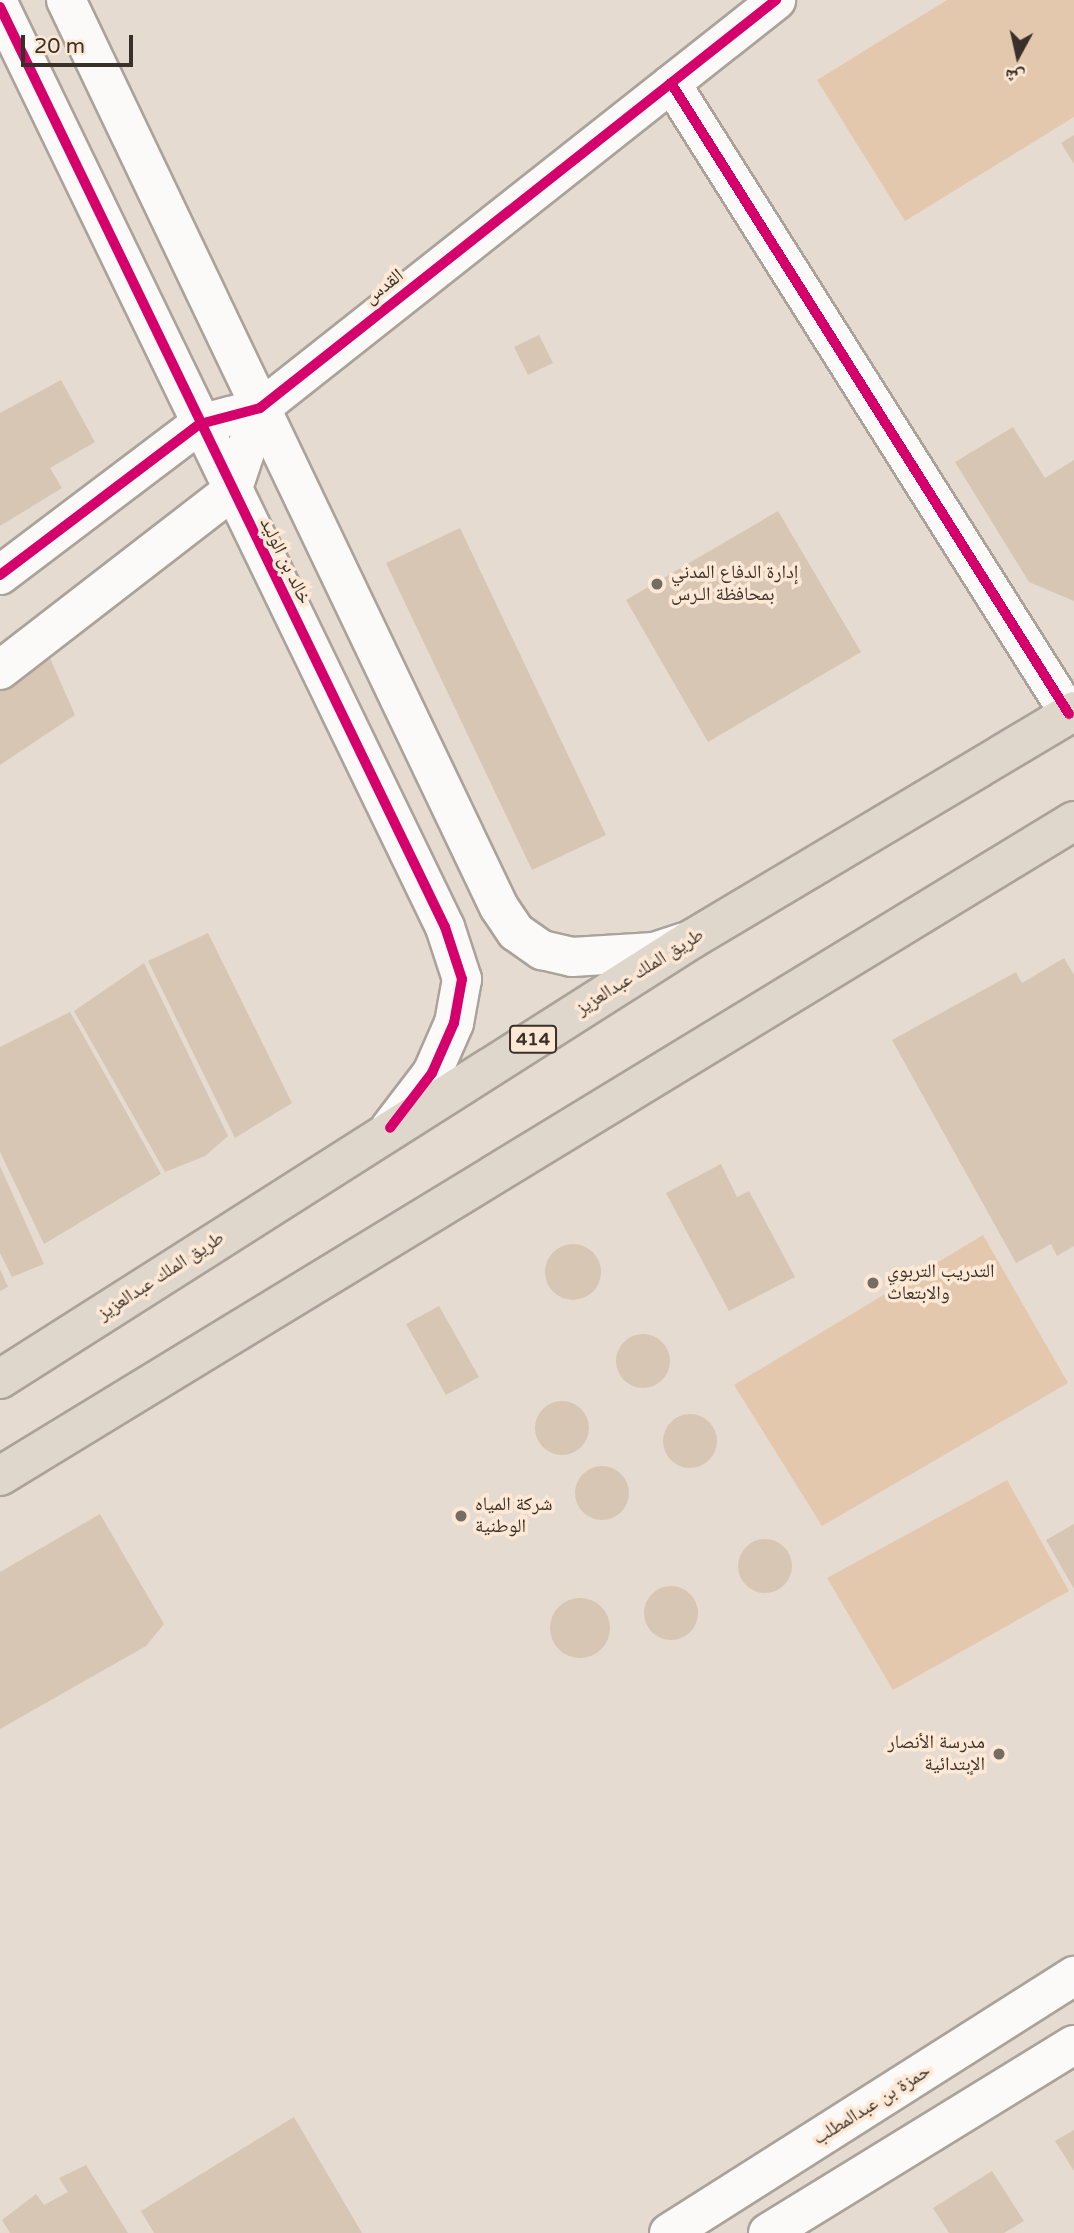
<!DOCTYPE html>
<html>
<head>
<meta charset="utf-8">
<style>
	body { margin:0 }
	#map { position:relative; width:1074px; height:2233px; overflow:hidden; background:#e6dbd0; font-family:"Varela Round","Noto Naskh Arabic",sans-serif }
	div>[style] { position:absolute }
	.green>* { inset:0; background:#e3c8ad }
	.building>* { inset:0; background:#d7c6b4 }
	.round { border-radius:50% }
	.roads { filter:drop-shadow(2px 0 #aba29a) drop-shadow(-2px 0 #aba29a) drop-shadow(0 2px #aba29a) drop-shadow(0 -2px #aba29a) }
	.minor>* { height:37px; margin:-18.5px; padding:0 18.5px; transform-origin:18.5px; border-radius:18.5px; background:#fbfaf8 }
	.tertiary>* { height:38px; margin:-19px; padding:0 19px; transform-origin:19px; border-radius:19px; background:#fbfaf8 }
	.trunk>* { height:38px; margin:-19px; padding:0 19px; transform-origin:19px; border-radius:19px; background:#dfd6cc }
	.cycleway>* { height:10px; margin:-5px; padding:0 5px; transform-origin:5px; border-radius:5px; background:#d6006c }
	.dots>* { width:19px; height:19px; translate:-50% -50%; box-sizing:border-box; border:4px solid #fce8d4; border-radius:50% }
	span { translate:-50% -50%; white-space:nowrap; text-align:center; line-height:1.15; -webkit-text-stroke:7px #fce8d4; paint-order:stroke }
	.shield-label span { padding:2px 5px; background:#fce8d4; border:2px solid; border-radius:5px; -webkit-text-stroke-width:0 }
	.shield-label { font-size:18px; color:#383029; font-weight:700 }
	.street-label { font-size:19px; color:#383029 }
	.poi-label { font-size:19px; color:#383029 }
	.left { translate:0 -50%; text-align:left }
	.right { translate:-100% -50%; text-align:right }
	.north { position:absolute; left:983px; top:21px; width:70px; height:70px; -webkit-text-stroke:5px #fce8d4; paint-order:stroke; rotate:188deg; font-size:19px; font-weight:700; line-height:28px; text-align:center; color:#383029 }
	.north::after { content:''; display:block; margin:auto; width:24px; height:32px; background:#383029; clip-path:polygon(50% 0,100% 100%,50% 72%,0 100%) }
	.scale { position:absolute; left:21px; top:35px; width:112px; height:32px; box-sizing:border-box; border:4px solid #383029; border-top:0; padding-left:9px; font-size:21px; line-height:24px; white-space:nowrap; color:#383029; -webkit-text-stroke:5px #fce8d4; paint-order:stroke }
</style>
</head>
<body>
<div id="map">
	<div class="green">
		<i style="clip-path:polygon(947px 0,1074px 0,1074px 117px,905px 221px,817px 80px)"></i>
		<i style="clip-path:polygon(983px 1235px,1068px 1383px,822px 1526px,734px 1385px)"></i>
		<i style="clip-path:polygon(1007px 1480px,1069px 1591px,893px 1690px,827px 1578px)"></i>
	</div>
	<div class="building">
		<i style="clip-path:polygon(1074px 135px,1074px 164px,1061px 143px)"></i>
		<i style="clip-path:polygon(539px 335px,553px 363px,528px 375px,514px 347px)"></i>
		<i style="clip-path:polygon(61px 380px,95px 442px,50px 468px,62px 488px,0 526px,0 413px)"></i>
		<i style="clip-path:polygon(1013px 427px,1045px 478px,1074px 460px,1074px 601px,1029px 582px,955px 462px)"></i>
		<i style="clip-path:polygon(778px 511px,861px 652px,708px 742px,626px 600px)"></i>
		<i style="clip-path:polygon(460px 528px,606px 835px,532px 870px,386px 563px)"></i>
		<i style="clip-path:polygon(46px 649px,75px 715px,0 765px,0 684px)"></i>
		<i style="clip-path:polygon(208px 933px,292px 1103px,235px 1138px,148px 961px)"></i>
		<i style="clip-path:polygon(1064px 958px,1074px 975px,1074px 1246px,1057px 1256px,1051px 1244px,1016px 1263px,892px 1040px,1016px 972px,1022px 983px)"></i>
		<i style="clip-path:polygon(144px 963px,228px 1136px,205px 1156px,165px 1172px,74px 1011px)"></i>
		<i style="clip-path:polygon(70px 1012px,161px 1174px,44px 1244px,0 1152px,0 1047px)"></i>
		<i style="clip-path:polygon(721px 1164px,737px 1197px,749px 1191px,795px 1277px,729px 1311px,666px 1193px)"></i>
		<i style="clip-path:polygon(0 1166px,44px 1264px,12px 1277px,0 1253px)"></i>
		<i class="round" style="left:545px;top:1244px;width:56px;height:56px"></i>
		<i style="clip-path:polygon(0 1269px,8px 1287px,0 1291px)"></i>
		<i style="clip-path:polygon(439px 1306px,479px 1377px,446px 1395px,406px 1324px)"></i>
		<i class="round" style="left:616px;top:1334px;width:54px;height:54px"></i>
		<i class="round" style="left:535px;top:1401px;width:54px;height:54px"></i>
		<i class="round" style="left:663px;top:1414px;width:54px;height:54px"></i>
		<i class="round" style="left:575px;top:1466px;width:54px;height:54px"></i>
		<i style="clip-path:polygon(100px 1514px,164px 1624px,146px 1646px,0 1729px,0 1572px)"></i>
		<i style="clip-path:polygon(1074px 1524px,1074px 1589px,1046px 1540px)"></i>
		<i class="round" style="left:738px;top:1539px;width:54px;height:54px"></i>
		<i class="round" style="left:644px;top:1586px;width:54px;height:54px"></i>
		<i class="round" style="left:550px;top:1598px;width:60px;height:60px"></i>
		<i style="clip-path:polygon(294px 2117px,362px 2233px,154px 2233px,141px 2211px)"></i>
		<i style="clip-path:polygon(1074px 2130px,1074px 2171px,1055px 2141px)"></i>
		<i style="clip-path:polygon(86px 2165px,128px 2233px,10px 2233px,2px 2220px,36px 2194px,44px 2205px,68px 2192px,59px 2178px)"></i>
		<i style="clip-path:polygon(992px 2171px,1024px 2221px,1004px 2233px,949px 2233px,933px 2208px)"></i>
	</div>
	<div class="roads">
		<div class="minor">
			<i style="left:671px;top:83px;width:746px;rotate:57.76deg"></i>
			<i style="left:260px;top:408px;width:658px;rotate:-38.33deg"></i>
		</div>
		<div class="tertiary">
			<i style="left:66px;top:0;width:1005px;rotate:64.48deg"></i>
			<i style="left:499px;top:907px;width:30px;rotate:56deg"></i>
			<i style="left:516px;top:932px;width:32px;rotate:35deg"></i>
			<i style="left:542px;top:950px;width:31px;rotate:13deg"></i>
			<i style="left:572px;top:957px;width:82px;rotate:-3.5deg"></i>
			<i style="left:654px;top:952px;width:32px;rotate:-18deg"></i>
			<i style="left:0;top:7px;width:1022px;rotate:64.19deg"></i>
			<i style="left:445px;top:927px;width:55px;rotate:71.9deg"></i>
			<i style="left:462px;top:979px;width:45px;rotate:100.3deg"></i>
			<i style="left:454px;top:1023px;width:55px;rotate:113.7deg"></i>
			<i style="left:432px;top:1073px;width:69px;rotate:127.4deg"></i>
			<i style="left:0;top:575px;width:251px;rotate:-37.1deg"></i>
			<i style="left:200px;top:424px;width:62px;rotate:-14.9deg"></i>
			<i style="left:0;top:670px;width:293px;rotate:-37.7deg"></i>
			<i style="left:232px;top:491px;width:88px;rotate:-71.4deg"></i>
			<i style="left:669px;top:2233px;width:480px;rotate:-32.4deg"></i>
			<i style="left:768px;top:2233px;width:359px;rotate:-31.6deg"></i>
		</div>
		<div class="trunk">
			<i style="left:0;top:1379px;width:820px;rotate:-32.45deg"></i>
			<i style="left:692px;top:939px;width:445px;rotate:-30.8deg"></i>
			<i style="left:0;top:1476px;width:1258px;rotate:-31.38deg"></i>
		</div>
	</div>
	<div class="cycleway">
		<i style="left:0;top:7px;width:1022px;rotate:64.19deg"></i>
		<i style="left:445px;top:927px;width:55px;rotate:71.9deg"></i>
		<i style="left:462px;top:979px;width:45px;rotate:100.3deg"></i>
		<i style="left:454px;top:1023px;width:55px;rotate:113.7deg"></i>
		<i style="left:432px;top:1073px;width:69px;rotate:127.4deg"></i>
		<i style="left:671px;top:83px;width:746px;rotate:57.76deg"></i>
		<i style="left:0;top:575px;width:251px;rotate:-37.1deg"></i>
		<i style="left:200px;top:424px;width:62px;rotate:-14.9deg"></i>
		<i style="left:260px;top:408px;width:658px;rotate:-38.33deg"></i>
	</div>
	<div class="dots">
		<i style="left:657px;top:584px;background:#756c63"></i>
		<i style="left:873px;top:1283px;background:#756c63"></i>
		<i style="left:461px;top:1516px;background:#756c63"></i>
		<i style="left:999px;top:1754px;background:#756c63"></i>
	</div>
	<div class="shield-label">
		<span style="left:533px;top:1039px">414</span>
	</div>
	<div class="street-label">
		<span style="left:384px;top:287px;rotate:-38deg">القدس</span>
		<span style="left:285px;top:561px;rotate:64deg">خالد بن الوليد</span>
		<span style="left:640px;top:972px;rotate:-32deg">طريق الملك عبدالعزيز</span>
		<span style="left:161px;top:1276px;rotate:-33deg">طريق الملك عبدالعزيز</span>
		<span style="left:872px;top:2105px;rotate:-32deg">حمزة بن عبدالمطلب</span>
	</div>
	<div class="poi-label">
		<span class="left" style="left:671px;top:584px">إدارة الدفاع المدني<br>بمحافظة الـرس</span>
		<span class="left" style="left:887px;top:1283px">التدريب التربوي<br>والابتعاث</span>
		<span class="left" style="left:475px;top:1516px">شركة المياه<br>الوطنية</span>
		<span class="right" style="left:985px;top:1754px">مدرسة الأنصار<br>الإبتدائية</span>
	</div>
	<div class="north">ش</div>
	<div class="scale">20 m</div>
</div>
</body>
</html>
